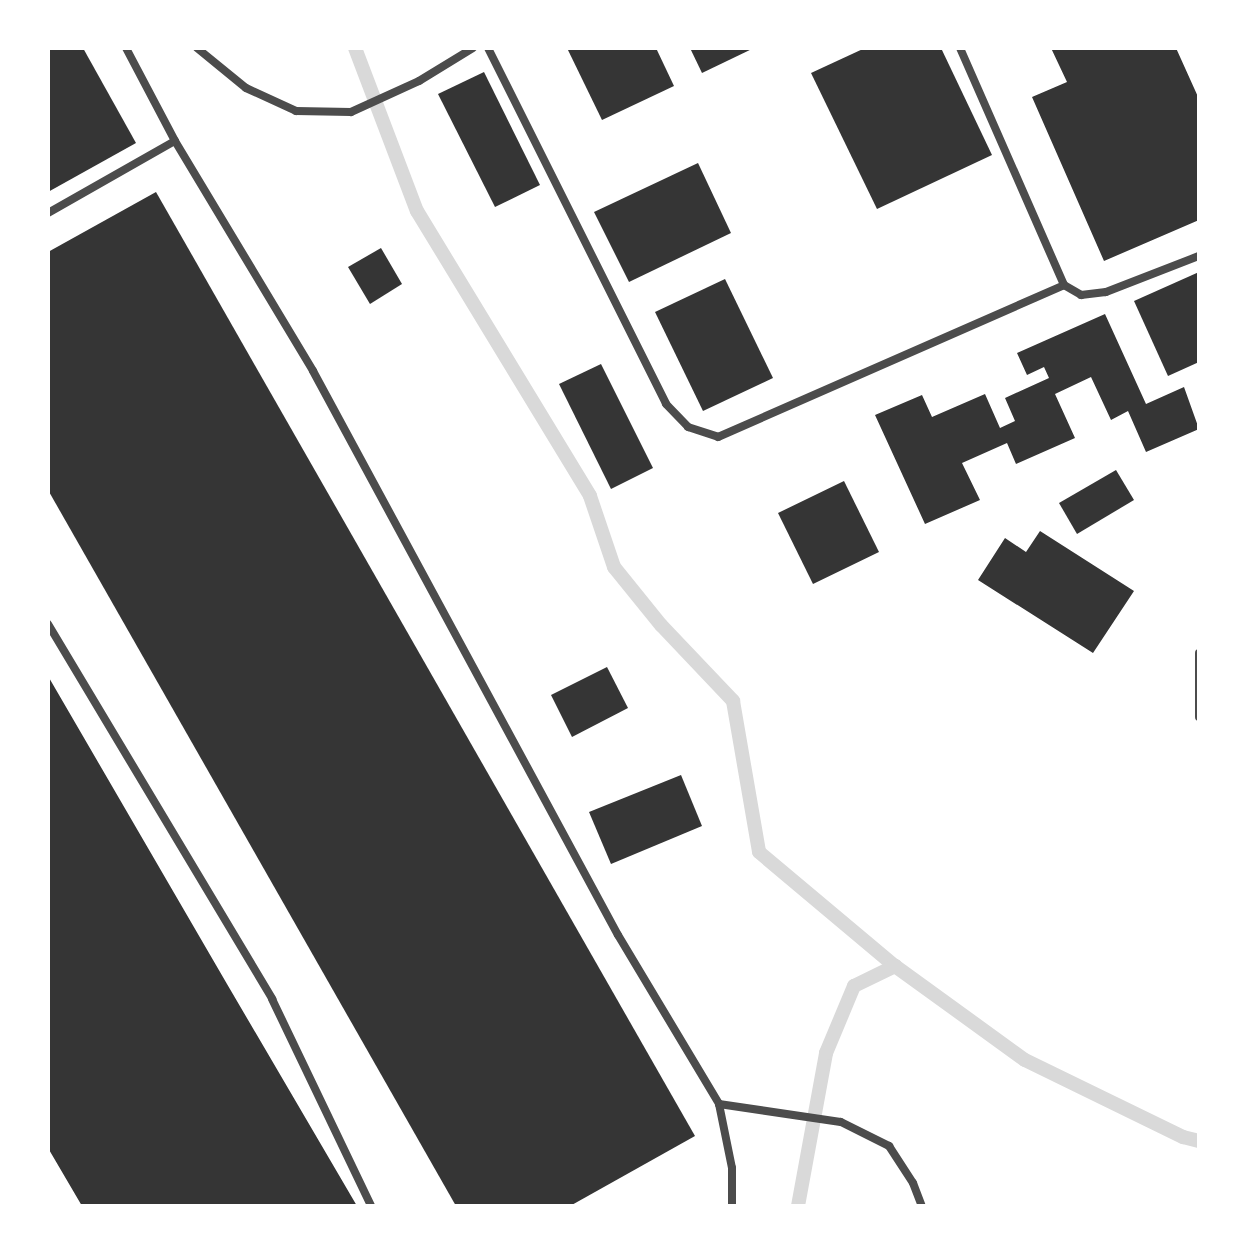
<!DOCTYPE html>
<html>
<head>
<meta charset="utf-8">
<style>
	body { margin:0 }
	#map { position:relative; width:1247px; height:1254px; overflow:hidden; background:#fff; font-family:Commissioner,sans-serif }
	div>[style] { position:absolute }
	.stream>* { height:14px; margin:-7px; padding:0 7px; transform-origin:7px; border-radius:7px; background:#d9d9d9 }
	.building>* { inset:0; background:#353535 }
	.minor>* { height:8px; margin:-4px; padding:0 4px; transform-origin:4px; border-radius:4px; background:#4c4c4c }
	span { translate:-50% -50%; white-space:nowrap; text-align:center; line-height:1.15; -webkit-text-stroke:8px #fff; paint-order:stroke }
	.frame { position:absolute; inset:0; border:50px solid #fff; pointer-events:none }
</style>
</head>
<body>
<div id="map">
	<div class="stream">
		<i style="left:355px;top:48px;width:174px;rotate:69.2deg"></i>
		<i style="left:417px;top:211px;width:333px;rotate:58.7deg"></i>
		<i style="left:590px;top:496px;width:75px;rotate:71.3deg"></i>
		<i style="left:614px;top:567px;width:75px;rotate:51deg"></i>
		<i style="left:661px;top:625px;width:105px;rotate:46.5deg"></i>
		<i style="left:733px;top:701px;width:153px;rotate:80.2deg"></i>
		<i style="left:759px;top:852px;width:177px;rotate:40deg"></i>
		<i style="left:895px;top:966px;width:160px;rotate:35.9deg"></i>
		<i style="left:1025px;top:1060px;width:176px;rotate:26deg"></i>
		<i style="left:1183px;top:1137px;width:16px;rotate:14deg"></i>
		<i style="left:798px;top:1206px;width:156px;rotate:-79.6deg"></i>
		<i style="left:826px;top:1053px;width:73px;rotate:-67.3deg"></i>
		<i style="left:854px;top:986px;width:46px;rotate:-26deg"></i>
	</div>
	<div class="building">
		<i style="clip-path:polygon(48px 48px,83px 48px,136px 143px,48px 192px)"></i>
		<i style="clip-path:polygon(567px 48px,656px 48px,674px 86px,602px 120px)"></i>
		<i style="clip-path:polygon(690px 48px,754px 48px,702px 73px)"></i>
		<i style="clip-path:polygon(865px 48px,941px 48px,992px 155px,877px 209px,811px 73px)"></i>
		<i style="clip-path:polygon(1051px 48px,1176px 48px,1199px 99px,1199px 220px,1104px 261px,1032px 97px,1067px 82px)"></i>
		<i style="clip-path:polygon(484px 72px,540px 185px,495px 207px,438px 94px)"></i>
		<i style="clip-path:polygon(698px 163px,731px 233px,629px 282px,594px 212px)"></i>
		<i style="clip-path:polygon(156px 192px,695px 1136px,570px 1206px,456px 1206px,48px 490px,48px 252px)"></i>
		<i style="clip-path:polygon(381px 248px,402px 284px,370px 304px,348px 267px)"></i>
		<i style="clip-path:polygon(1199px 272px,1199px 362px,1168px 376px,1134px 301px)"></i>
		<i style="clip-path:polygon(725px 279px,773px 378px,703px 411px,655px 312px)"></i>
		<i style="clip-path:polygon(1105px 314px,1146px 404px,1184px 387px,1199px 429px,1146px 452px,1128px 411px,1111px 420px,1091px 377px,1055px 394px,1075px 438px,1016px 464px,1007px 443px,962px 463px,980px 500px,925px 524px,875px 415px,922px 395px,932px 417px,985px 394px,1000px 428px,1015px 421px,1005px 398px,1049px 378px,1044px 367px,1027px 375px,1017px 353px)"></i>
		<i style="clip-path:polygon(601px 364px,653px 468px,611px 489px,559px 384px)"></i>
		<i style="clip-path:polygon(1116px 470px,1134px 500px,1077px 534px,1059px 503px)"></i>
		<i style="clip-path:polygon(844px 481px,879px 552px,813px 584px,778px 513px)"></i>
		<i style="clip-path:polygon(1040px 531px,1134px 591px,1093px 653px,978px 580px,1005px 538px,1026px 552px)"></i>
		<i style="clip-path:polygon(607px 667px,628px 708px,572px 737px,551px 695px)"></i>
		<i style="clip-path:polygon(48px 676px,227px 984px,357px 1206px,82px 1206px,48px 1148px)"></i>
		<i style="clip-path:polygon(681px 775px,702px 826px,611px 864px,589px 812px)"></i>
	</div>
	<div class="minor">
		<i style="left:126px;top:48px;width:105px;rotate:62.2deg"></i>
		<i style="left:175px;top:141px;width:268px;rotate:59deg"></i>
		<i style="left:313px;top:371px;width:641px;rotate:61.6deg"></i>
		<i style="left:618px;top:935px;width:197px;rotate:59.1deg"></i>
		<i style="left:719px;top:1104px;width:65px;rotate:78.5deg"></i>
		<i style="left:732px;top:1168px;width:38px;rotate:90deg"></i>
		<i style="left:197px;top:48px;width:63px;rotate:39.2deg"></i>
		<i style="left:246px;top:88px;width:55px;rotate:24.7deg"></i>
		<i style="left:296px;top:111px;width:55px;rotate:1deg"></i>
		<i style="left:351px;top:112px;width:75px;rotate:-24.5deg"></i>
		<i style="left:419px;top:81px;width:63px;rotate:-31.4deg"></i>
		<i style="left:488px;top:48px;width:398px;rotate:63.4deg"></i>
		<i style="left:666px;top:404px;width:32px;rotate:46deg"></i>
		<i style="left:688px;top:427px;width:32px;rotate:18deg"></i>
		<i style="left:718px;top:437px;width:378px;rotate:-23.7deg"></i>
		<i style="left:960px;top:48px;width:259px;rotate:66.3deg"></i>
		<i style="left:1064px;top:285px;width:20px;rotate:30deg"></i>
		<i style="left:1081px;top:295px;width:25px;rotate:-7deg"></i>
		<i style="left:1106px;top:292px;width:100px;rotate:-21.2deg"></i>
		<i style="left:48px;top:213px;width:146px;rotate:-29.6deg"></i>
		<i style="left:48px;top:624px;width:437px;rotate:59.1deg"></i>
		<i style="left:272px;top:999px;width:229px;rotate:64.4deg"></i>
		<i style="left:1199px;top:653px;width:64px;rotate:90deg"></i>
		<i style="left:719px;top:1104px;width:123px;rotate:8.4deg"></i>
		<i style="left:841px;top:1122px;width:54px;rotate:26.6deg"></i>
		<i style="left:889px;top:1146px;width:44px;rotate:57deg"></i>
		<i style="left:913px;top:1183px;width:25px;rotate:69deg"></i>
	</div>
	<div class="frame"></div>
</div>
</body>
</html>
